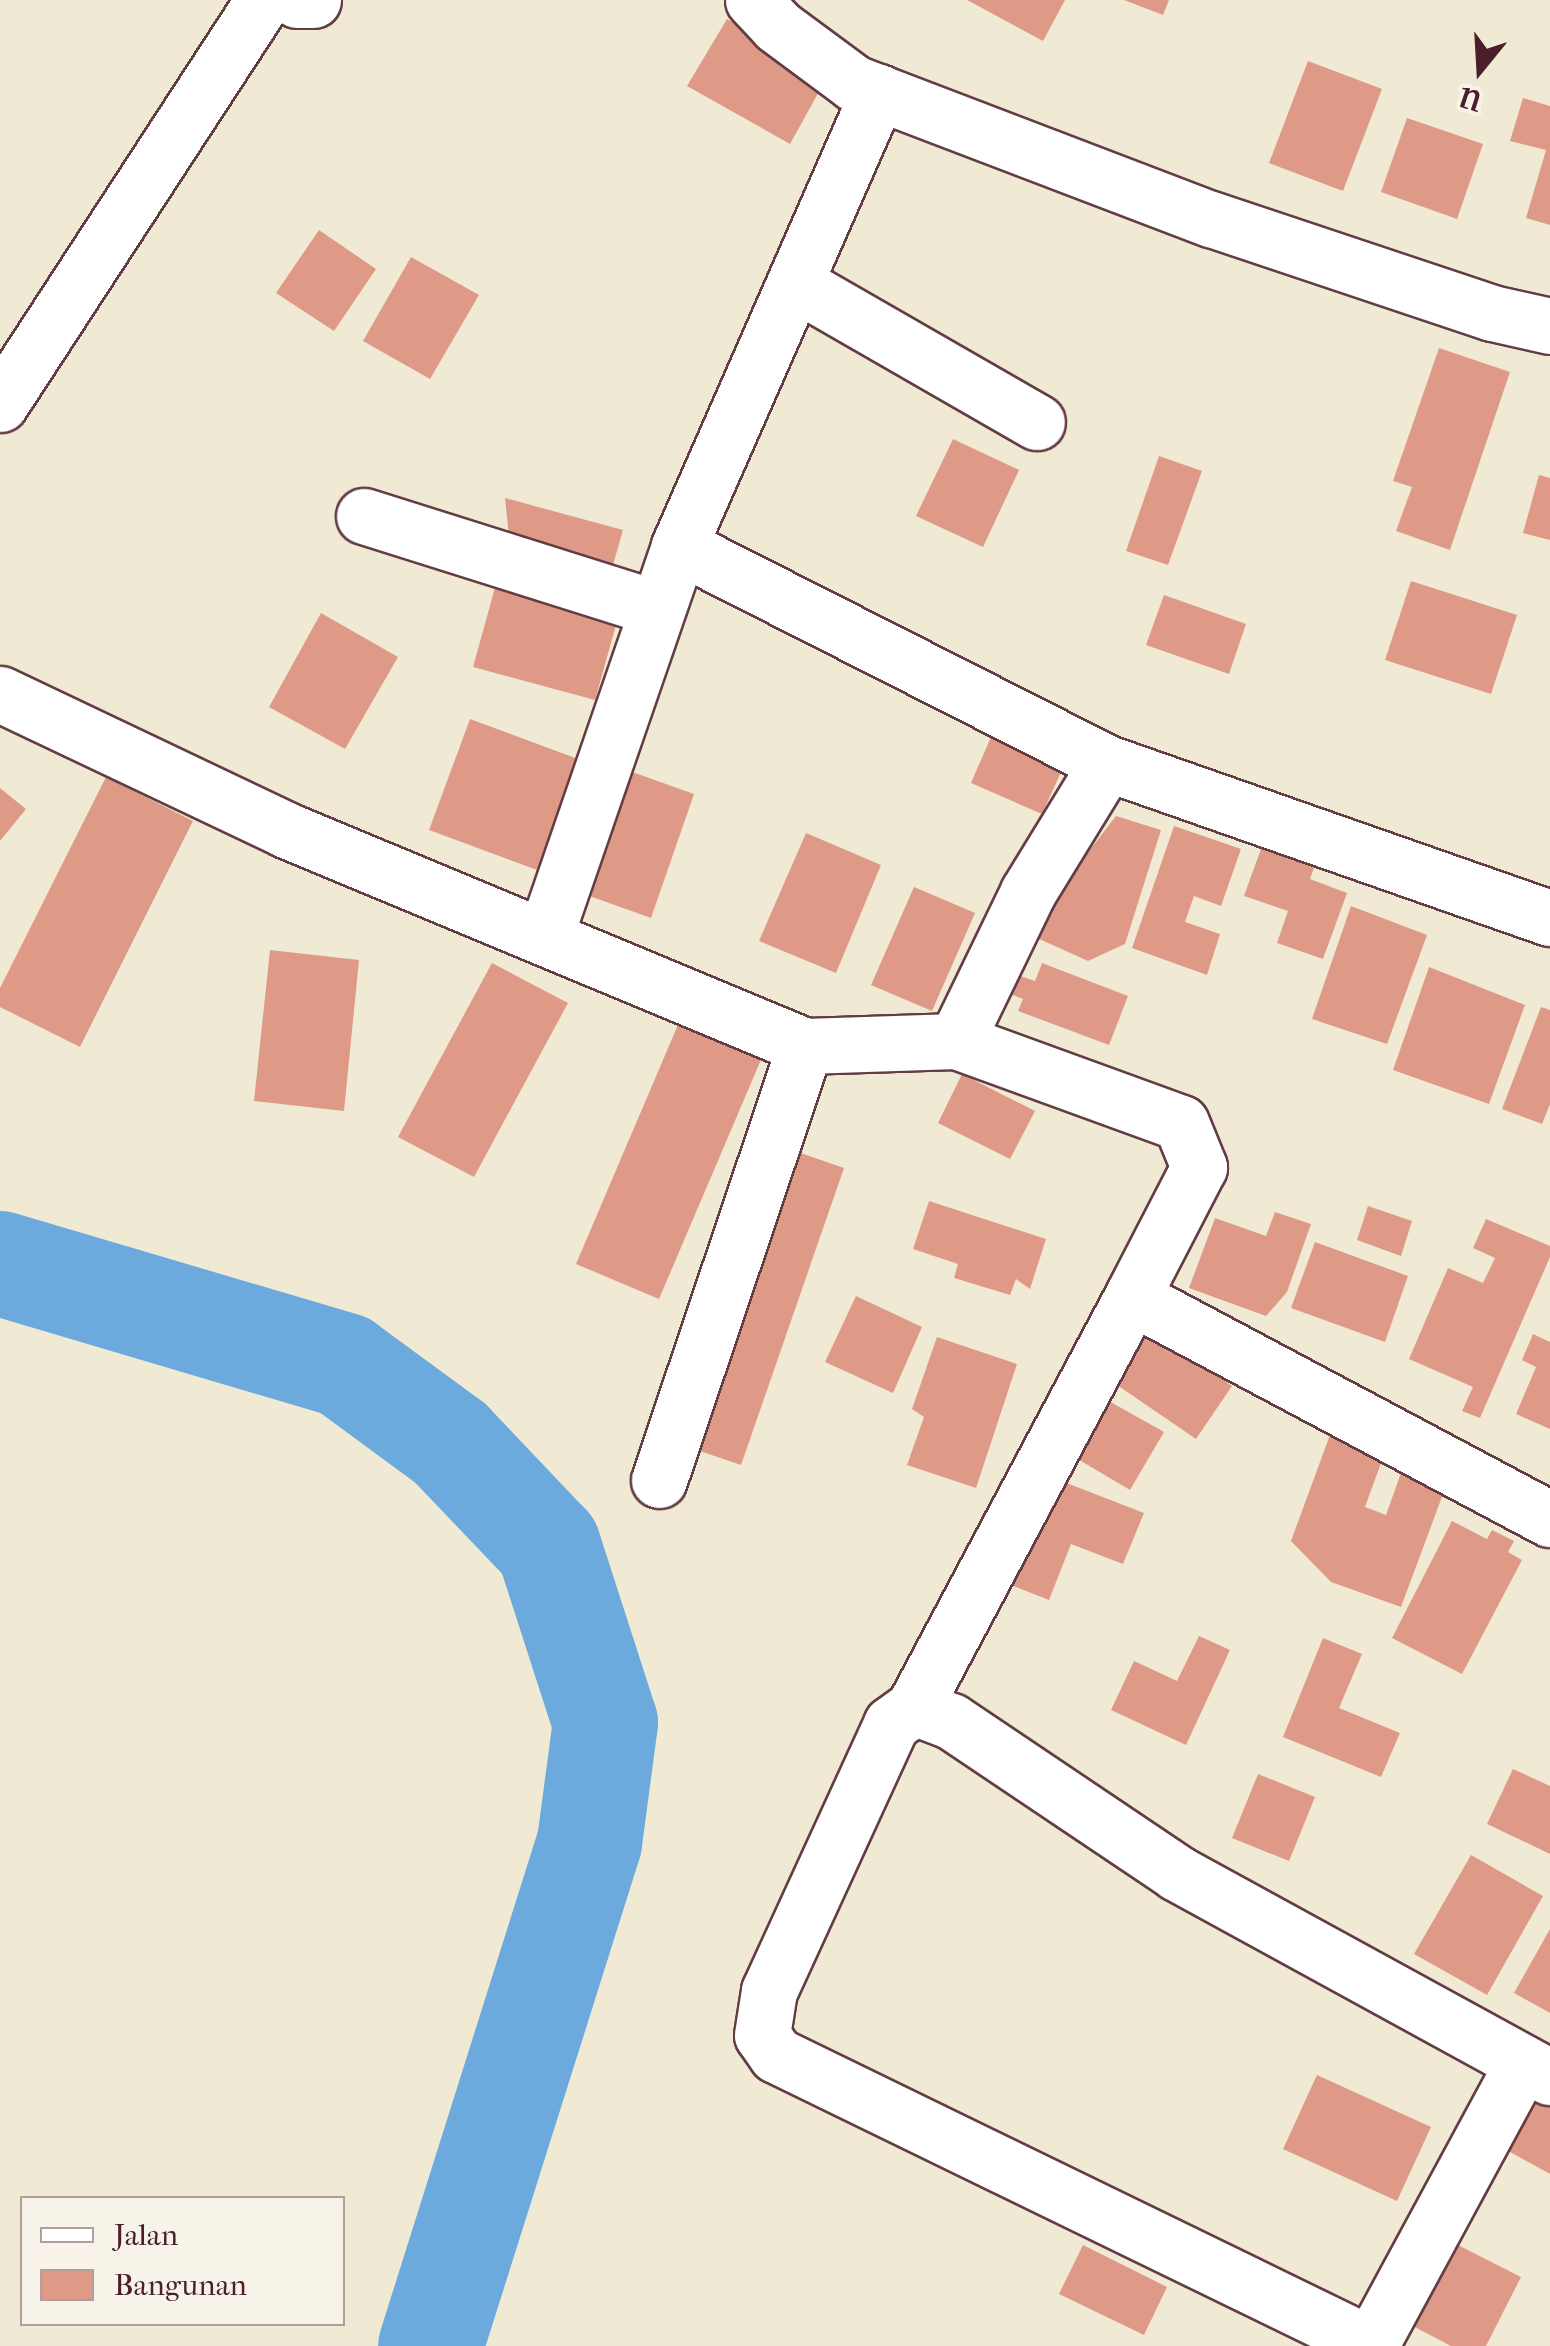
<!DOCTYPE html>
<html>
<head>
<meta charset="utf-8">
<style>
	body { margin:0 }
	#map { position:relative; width:1550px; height:2346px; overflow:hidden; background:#f0ead4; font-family:"IM FELL French Canon",serif }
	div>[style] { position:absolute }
	.river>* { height:105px; margin:-52.5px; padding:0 52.5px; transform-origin:52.5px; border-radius:52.5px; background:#6caade }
	.building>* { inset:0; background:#df9a87 }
	.roads { filter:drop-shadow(2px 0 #633d44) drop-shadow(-2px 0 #633d44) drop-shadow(0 2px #633d44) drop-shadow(0 -2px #633d44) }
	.street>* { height:55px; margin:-27.5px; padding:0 27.5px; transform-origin:27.5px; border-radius:27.5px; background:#fff }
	span { translate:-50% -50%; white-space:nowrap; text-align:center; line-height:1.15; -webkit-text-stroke:9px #f7f3e8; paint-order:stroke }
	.legend { position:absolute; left:20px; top:2196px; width:325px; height:130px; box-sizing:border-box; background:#f7f3e8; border:2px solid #b29e9c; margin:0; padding:12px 18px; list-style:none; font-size:30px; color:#4a1f2b }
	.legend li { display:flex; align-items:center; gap:20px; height:50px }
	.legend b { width:50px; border:2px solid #b29e9c }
	.north { position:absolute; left:1430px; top:20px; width:100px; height:100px; -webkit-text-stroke:8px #f7f3e8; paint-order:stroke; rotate:198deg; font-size:28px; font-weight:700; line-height:40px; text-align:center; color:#4a1f2b }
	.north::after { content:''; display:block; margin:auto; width:35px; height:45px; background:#4a1f2b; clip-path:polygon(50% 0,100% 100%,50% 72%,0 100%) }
</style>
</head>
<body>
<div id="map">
	<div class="river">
		<i style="left:0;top:1263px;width:359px;rotate:16.5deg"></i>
		<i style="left:344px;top:1365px;width:132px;rotate:36.3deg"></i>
		<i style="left:450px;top:1443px;width:142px;rotate:46.4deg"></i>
		<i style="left:548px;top:1546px;width:185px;rotate:72.1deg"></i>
		<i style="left:605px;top:1722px;width:121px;rotate:97.6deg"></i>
		<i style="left:589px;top:1842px;width:528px;rotate:107.51deg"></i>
	</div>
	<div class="building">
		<i style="clip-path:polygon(967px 0,1065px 0,1043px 41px)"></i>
		<i style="clip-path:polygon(1124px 0,1169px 0,1163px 15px)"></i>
		<i style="clip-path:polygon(727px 19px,826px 79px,790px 144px,687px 86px)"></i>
		<i style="clip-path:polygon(1308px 61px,1382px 89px,1343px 191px,1269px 163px)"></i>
		<i style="clip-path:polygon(1523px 98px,1550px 106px,1550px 225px,1526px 218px,1546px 150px,1510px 141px)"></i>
		<i style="clip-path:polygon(1407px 118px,1483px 144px,1457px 219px,1381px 192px)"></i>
		<i style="clip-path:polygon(319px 230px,376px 269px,334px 331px,276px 293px)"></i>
		<i style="clip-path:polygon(411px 257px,479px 295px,430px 379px,363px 341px)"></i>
		<i style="clip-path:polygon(1439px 348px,1510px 372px,1450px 550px,1396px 531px,1412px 487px,1393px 481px)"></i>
		<i style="clip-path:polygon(953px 439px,1019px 470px,983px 547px,916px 516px)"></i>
		<i style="clip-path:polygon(1159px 456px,1202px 471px,1168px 565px,1126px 551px)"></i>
		<i style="clip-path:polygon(1539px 475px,1550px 478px,1550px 540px,1523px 533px)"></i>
		<i style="clip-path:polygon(505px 498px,623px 530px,613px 565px,509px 537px)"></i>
		<i style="clip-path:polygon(1411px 581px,1517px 615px,1491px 694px,1385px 660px)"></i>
		<i style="clip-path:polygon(496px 584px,618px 618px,595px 700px,473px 667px)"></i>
		<i style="clip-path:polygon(1164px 595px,1246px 624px,1229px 674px,1146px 645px)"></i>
		<i style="clip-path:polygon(321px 613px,398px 657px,345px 749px,269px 707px)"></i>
		<i style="clip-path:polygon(470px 719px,578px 759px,537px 870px,429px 830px)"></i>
		<i style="clip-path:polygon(994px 730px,1066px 761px,1042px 814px,971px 783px)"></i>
		<i style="clip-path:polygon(624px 769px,694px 794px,651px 918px,581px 893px)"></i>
		<i style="clip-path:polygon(106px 777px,193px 821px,80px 1047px,0 1007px,0 988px)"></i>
		<i style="clip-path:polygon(0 788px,26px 809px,0 841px)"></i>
		<i style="clip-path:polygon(1116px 816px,1161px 830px,1125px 944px,1088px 961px,1026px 933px)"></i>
		<i style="clip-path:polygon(1174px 826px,1241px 849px,1221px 906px,1194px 896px,1185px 922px,1220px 934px,1207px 975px,1132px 948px)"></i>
		<i style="clip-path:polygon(806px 833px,881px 865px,836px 973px,759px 941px)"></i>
		<i style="clip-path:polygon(1266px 835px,1319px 854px,1310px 879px,1347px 893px,1323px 959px,1277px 943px,1288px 911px,1244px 896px)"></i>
		<i style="clip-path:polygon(914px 887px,975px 913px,932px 1011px,871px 985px)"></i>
		<i style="clip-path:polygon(1351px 906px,1427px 935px,1387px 1044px,1312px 1019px)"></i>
		<i style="clip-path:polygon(270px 950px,359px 960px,344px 1111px,254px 1101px)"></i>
		<i style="clip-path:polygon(492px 963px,568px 1003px,474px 1177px,398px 1137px)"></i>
		<i style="clip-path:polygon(1042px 963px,1128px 996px,1109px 1045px,1018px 1011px,1023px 999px,1005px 992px,1012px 973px,1035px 981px)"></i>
		<i style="clip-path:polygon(1429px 967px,1525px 1005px,1489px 1104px,1393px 1070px)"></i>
		<i style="clip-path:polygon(1541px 1007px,1550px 1010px,1550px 1104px,1542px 1124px,1502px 1109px)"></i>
		<i style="clip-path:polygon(683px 1013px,766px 1048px,659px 1299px,576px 1264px)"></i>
		<i style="clip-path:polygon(962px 1074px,1035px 1111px,1010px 1159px,938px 1123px)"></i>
		<i style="clip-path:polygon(795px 1151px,844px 1168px,741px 1465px,691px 1448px)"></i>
		<i style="clip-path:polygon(929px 1201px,1046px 1239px,1030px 1289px,1016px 1279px,1010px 1295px,954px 1278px,958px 1264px,913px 1249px)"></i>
		<i style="clip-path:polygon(1368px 1206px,1412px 1221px,1401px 1256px,1357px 1240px)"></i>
		<i style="clip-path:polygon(1275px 1212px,1311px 1224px,1287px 1292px,1266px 1316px,1189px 1288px,1215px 1218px,1266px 1236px)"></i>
		<i style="clip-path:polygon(1486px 1219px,1550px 1246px,1550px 1257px,1480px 1418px,1462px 1411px,1473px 1387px,1409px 1359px,1448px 1268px,1483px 1283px,1495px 1258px,1473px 1248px)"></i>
		<i style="clip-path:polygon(1315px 1242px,1408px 1276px,1385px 1342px,1291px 1308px)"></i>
		<i style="clip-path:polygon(856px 1296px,922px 1327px,893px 1393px,825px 1362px)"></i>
		<i style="clip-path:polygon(1131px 1317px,1232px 1386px,1196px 1439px,1095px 1370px)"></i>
		<i style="clip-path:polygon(1533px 1334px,1550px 1342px,1550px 1429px,1516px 1414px,1536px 1367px,1522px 1360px)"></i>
		<i style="clip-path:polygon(937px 1337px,1017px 1364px,976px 1488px,907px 1465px,924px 1417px,912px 1409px)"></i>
		<i style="clip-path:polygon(1091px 1391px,1164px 1432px,1130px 1490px,1059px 1448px)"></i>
		<i style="clip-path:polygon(1334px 1424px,1388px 1444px,1365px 1507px,1386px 1515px,1402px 1470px,1446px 1486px,1401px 1607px,1331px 1582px,1291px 1541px)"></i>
		<i style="clip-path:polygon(1046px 1475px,1144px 1513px,1123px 1564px,1071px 1544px,1049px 1600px,1003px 1582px)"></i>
		<i style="clip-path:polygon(1452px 1521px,1487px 1539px,1492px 1530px,1514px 1541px,1508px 1552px,1522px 1560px,1462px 1674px,1392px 1638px)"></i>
		<i style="clip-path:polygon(1199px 1636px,1230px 1650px,1186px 1745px,1111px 1710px,1134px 1661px,1177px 1681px)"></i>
		<i style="clip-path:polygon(1323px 1638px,1362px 1654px,1339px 1708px,1400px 1733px,1381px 1777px,1283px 1737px)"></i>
		<i style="clip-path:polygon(1513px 1769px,1550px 1786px,1550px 1854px,1487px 1824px)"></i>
		<i style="clip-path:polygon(1258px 1774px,1315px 1797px,1289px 1861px,1232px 1838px)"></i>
		<i style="clip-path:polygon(1471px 1855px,1543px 1896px,1487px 1995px,1414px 1954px)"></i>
		<i style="clip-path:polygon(1550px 1929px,1550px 2013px,1514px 1993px)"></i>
		<i style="clip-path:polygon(1317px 2075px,1431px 2127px,1397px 2201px,1283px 2149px)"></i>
		<i style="clip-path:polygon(1531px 2083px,1550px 2093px,1550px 2174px,1499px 2146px)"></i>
		<i style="clip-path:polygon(1450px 2241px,1521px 2277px,1486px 2346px,1451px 2346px,1407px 2323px)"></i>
		<i style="clip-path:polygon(1083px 2245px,1167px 2287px,1144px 2335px,1059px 2294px)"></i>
	</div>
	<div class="roads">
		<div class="street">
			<i style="left:297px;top:0;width:16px"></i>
			<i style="left:753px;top:0;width:35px;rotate:47deg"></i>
			<i style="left:777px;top:26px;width:96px;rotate:36.5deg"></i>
			<i style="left:854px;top:83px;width:382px;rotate:20.9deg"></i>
			<i style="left:1211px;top:219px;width:296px;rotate:18.5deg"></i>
			<i style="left:1492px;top:313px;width:59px;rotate:12.6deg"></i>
			<i style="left:795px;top:283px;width:279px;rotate:29.9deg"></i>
			<i style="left:0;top:404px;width:482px;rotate:-56.9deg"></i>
			<i style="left:364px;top:516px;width:306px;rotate:17.5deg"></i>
			<i style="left:679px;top:546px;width:480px;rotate:26.9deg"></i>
			<i style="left:1107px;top:763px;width:469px;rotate:19.3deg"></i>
			<i style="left:0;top:694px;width:317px;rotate:25.4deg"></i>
			<i style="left:286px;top:830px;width:562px;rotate:22.6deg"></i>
			<i style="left:805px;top:1046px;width:151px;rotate:-1.9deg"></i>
			<i style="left:956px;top:1041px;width:239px;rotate:20deg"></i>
			<i style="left:1181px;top:1123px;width:48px;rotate:67.8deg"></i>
			<i style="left:1199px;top:1167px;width:146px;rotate:117.3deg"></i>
			<i style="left:1132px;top:1297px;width:473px;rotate:28deg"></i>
			<i style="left:545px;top:936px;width:412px;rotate:-71deg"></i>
			<i style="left:679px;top:546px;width:496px;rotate:-66.3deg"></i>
			<i style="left:956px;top:1041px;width:165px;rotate:-64.2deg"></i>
			<i style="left:1028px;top:892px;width:151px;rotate:-58.5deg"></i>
			<i style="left:659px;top:1480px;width:458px;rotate:-71.4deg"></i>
			<i style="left:914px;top:1707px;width:464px;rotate:-62deg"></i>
			<i style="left:1371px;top:2344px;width:319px;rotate:-61.6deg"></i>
			<i style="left:1374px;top:2346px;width:665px;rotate:-154.05deg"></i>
			<i style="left:776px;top:2055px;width:24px;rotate:-125deg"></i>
			<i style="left:762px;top:2035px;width:45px;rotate:-81deg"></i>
			<i style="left:769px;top:1991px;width:294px;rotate:-65.4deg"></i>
			<i style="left:891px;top:1724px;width:29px;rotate:-36deg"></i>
			<i style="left:914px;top:1707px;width:40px;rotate:21deg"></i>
			<i style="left:951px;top:1721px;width:272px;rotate:33.9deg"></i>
			<i style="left:1177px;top:1873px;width:425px;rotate:28.7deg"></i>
		</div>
	</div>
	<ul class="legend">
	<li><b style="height:12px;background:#fff"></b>Jalan</li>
	<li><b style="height:28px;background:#df9a87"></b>Bangunan</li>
	</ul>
	<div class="north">U</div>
</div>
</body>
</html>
